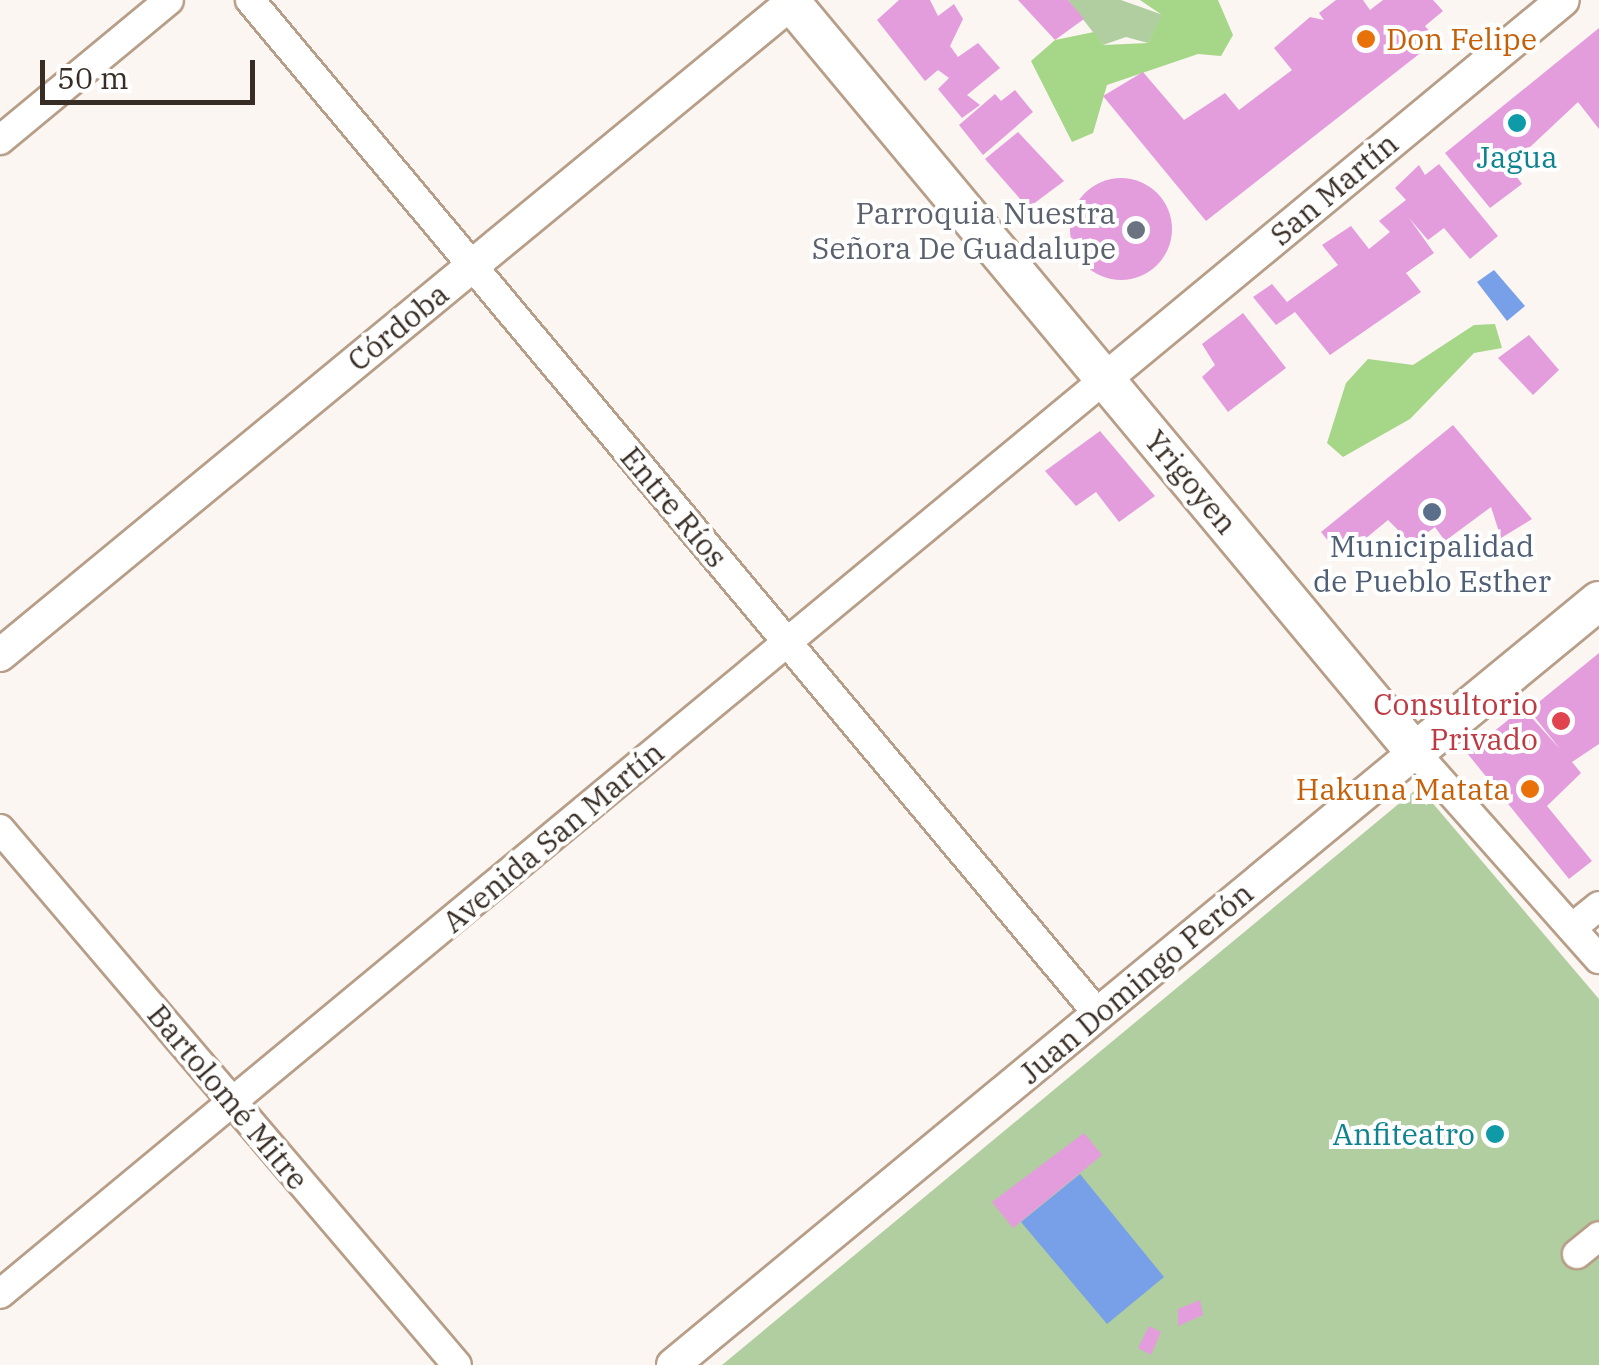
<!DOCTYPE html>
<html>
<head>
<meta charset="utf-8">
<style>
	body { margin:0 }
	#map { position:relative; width:1599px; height:1365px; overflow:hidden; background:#fbf6f1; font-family:"IBM Plex Serif",serif }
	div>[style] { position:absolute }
	.green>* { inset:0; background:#b1cea0 }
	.forest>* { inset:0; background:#a6d688 }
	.water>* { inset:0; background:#78a0e8 }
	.building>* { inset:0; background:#e39ddc }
	.round { border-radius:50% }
	.roads { filter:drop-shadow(2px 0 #b79e88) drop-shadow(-2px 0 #b79e88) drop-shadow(0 2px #b79e88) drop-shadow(0 -2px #b79e88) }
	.minor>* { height:28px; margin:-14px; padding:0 14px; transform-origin:14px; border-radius:14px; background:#fff }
	.tertiary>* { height:32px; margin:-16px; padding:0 16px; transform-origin:16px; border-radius:16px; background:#fff }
	.secondary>* { height:38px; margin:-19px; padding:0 19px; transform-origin:19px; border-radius:19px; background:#fff }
	.dots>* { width:28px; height:28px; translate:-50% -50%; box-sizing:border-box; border:5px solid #fff; border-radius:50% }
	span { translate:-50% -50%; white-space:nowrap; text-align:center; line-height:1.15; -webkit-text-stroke:8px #fff; paint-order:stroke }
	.food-label { font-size:30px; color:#c56008 }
	.left { translate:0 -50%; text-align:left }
	.right { translate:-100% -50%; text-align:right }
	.culture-label { font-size:30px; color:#0d838f }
	.street-label { font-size:30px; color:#372d24 }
	.worship-label { font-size:30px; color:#5b616d }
	.service-label { font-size:30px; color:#4e5e75 }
	.health-label { font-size:30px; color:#be3a42 }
	.scale { position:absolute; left:40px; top:60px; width:215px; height:45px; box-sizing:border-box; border:5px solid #372d24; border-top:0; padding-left:12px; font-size:30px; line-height:35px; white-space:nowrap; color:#372d24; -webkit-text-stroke:8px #fff; paint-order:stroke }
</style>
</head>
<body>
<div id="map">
	<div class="green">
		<i style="clip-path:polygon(1068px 0,1121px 0,1163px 15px,1148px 43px,1126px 37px,1103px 45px)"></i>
		<i style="clip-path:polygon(1419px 787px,1599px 999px,1599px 1365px,722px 1365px)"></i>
	</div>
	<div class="forest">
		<i style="clip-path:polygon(1140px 0,1218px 0,1233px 35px,1221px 56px,1198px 54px,1107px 85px,1093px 133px,1072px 142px,1031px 61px,1055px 40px,1094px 32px,1103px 45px,1148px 43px,1162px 15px)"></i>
		<i style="clip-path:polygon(1495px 324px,1502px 348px,1474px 353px,1410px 419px,1343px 457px,1327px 443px,1346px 383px,1368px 359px,1413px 365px,1474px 325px)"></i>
	</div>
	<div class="water">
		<i style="clip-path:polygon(1494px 270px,1525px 306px,1507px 321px,1477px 282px)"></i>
		<i style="clip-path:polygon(1080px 1174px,1164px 1277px,1107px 1324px,1021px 1222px)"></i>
	</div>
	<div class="building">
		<i style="clip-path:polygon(899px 0,930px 0,938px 16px,954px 4px,963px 19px,950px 46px,958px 57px,978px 43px,1000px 68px,967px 95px,980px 105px,962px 118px,938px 89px,949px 78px,938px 70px,925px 81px,877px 20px)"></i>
		<i style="clip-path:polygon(1018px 0,1068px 0,1084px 19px,1055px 40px)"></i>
		<i style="clip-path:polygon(1336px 0,1363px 0,1370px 10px,1383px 0,1433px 0,1443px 11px,1425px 26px,1437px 40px,1206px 221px,1103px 96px,1143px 72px,1184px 120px,1225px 93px,1239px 110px,1292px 70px,1274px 48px,1310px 17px,1324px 20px,1319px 13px)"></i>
		<i style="clip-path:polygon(1599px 28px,1599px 129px,1578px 102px,1509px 167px,1522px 184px,1490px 208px,1445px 153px)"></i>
		<i style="clip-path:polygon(1015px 90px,1033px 112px,983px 155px,959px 125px,995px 94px,1001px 101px)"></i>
		<i style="clip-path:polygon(1018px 132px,1064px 181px,1028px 208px,985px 159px)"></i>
		<i style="clip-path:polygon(1439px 164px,1498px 236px,1470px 259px,1444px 228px,1428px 240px,1409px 218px,1434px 253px,1406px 273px,1421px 292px,1330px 355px,1295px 312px,1276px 325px,1253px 297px,1272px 284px,1287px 302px,1338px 265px,1322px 245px,1351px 226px,1369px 249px,1390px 232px,1379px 221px,1406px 200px,1395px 188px,1419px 165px,1425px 175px)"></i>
		<i class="round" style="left:1070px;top:178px;width:102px;height:102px"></i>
		<i style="clip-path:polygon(1243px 313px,1286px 368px,1228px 412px,1202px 377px,1215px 365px,1202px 344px)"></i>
		<i style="clip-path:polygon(1529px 335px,1559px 370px,1533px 395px,1498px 358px)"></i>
		<i style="clip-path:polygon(1453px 425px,1532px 519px,1501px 538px,1491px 507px,1445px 541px,1435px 527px,1412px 544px,1388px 520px,1342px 558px,1321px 532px)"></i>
		<i style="clip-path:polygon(1100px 431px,1155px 496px,1119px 522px,1096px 492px,1076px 506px,1045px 471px)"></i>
		<i style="clip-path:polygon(1599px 653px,1599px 744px,1572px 762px,1581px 773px,1547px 806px,1592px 861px,1569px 879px,1467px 753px,1523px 708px,1560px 749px,1529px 710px)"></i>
		<i style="clip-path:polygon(1084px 1133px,1102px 1155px,1013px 1228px,992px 1202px)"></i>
		<i style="clip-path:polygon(1200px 1300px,1203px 1315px,1178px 1326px,1178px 1309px)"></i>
		<i style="clip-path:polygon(1149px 1326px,1161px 1332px,1151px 1355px,1138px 1348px)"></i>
	</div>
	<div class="roads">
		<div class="minor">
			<i style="left:250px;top:0;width:1322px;rotate:50.09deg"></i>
			<i style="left:0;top:140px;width:219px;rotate:-39.6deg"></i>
			<i style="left:1415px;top:752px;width:277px;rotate:48.4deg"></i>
			<i style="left:0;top:829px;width:704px;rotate:49.55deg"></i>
			<i style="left:1572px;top:928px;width:35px;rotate:-39deg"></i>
			<i style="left:1577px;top:1254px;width:28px;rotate:-39deg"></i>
			<i style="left:0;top:1294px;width:1435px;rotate:-39.63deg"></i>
		</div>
		<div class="tertiary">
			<i style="left:1105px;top:379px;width:594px;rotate:-39.61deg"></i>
			<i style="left:0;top:655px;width:1030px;rotate:-39.49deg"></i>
			<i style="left:673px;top:1365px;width:962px;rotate:-39.56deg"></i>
		</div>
		<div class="secondary">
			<i style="left:789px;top:0;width:978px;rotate:50.22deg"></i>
			<i style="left:1415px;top:752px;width:238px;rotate:-39.4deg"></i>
		</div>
	</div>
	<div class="dots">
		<i style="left:1366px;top:39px;background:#e8710a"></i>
		<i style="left:1517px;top:123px;background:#0f9aa8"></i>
		<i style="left:1136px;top:230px;background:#6b7280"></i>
		<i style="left:1432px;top:512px;background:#5c6f8a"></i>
		<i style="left:1561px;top:721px;background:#e0444e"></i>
		<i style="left:1530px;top:789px;background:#e8710a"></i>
		<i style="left:1495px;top:1134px;background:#0f9aa8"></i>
	</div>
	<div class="food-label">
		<span class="left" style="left:1386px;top:39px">Don Felipe</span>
		<span class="right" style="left:1510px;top:789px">Hakuna Matata</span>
	</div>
	<div class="culture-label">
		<span style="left:1517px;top:157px">Jagua</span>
		<span class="right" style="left:1475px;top:1134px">Anfiteatro</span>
	</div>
	<div class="street-label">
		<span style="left:1334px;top:189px;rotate:-40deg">San Martín</span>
		<span style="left:398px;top:327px;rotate:-39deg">Córdoba</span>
		<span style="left:1191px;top:482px;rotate:50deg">Yrigoyen</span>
		<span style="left:674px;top:507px;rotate:50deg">Entre Ríos</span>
		<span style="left:553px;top:837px;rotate:-40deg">Avenida San Martín</span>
		<span style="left:1136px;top:983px;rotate:-40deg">Juan Domingo Perón</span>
		<span style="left:228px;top:1097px;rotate:50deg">Bartolomé Mitre</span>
	</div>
	<div class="worship-label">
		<span class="right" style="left:1116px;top:230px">Parroquia Nuestra<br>Señora De Guadalupe</span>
	</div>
	<div class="service-label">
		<span style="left:1432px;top:563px">Municipalidad<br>de Pueblo Esther</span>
	</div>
	<div class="health-label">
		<span class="right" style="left:1538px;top:721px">Consultorio<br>Privado</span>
	</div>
	<div class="scale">50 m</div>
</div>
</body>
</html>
